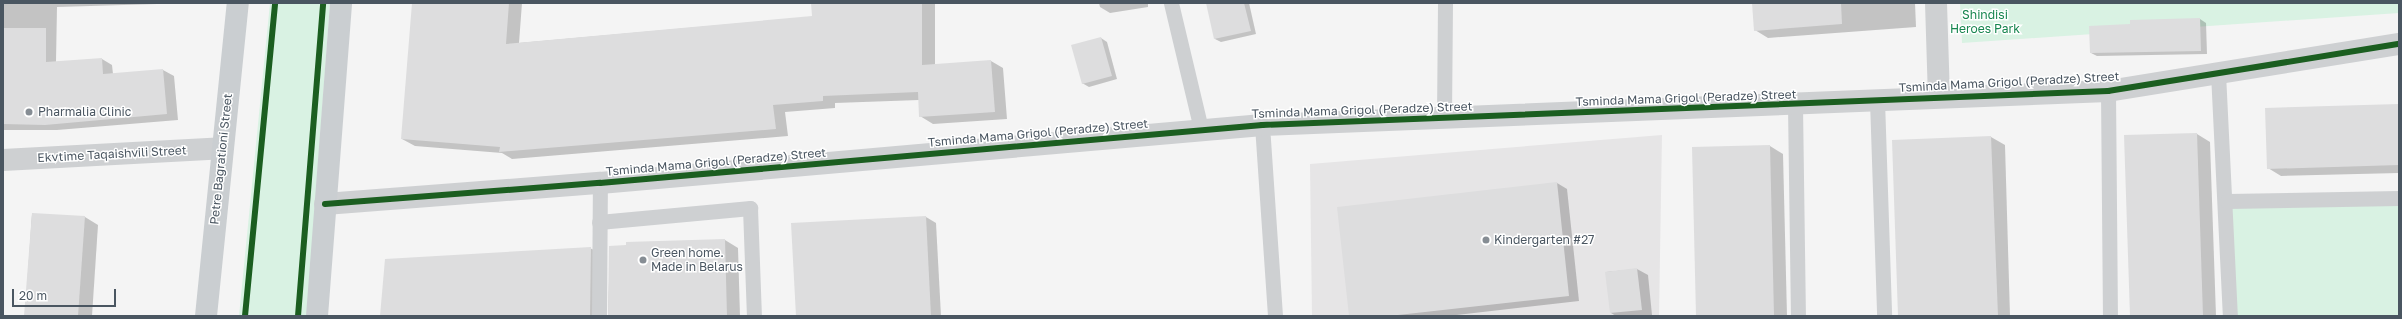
<!DOCTYPE html>
<html>
<head>
<meta charset="utf-8">
<style>
	body { margin:0 }
	#map { position:relative; width:2402px; height:319px; overflow:hidden; background:#f4f4f4; font-family:"Golos Text",sans-serif }
	div>[style] { position:absolute }
	.education>* { inset:0; background:#e6e5e6 }
	.green>* { inset:0; background:#d9f2e3 }
	.shadow>* { inset:0; background:#0003 }
	.building>* { inset:0; background:#ddddde }
	.lane>* { height:15px; margin:-7.5px; padding:0 7.5px; transform-origin:7.5px; border-radius:7.5px; background:#ced0d2 }
	.street>* { height:22px; margin:-11px; padding:0 11px; transform-origin:11px; border-radius:11px; background:#ced0d2 }
	.primary>* { height:22px; margin:-11px; padding:0 11px; transform-origin:11px; border-radius:11px; background:#caced1 }
	.cycleway>* { height:6px; margin:-3px; padding:0 3px; transform-origin:3px; border-radius:3px; background:#1b5e20 }
	.dots>* { width:11px; height:11px; translate:-50% -50%; box-sizing:border-box; border:2px solid #fff; border-radius:50% }
	span { translate:-50% -50%; white-space:nowrap; text-align:center; line-height:1.15; -webkit-text-stroke:3px #fff; paint-order:stroke }
	.park-label { font-size:12px; color:#17864f }
	.street-label { font-size:12px; color:#4a5661 }
	.poi-label { font-size:12px; color:#4a5661 }
	.left { translate:0 -50%; text-align:left }
	.frame { position:absolute; inset:0; border:4px solid #4a5661; pointer-events:none }
	.scale { position:absolute; left:12px; top:289px; width:104px; height:18px; box-sizing:border-box; border:2px solid #4a5661; border-top:0; padding-left:5px; font-size:12px; line-height:14px; white-space:nowrap; color:#4a5661; -webkit-text-stroke:3px #fff; paint-order:stroke }
</style>
</head>
<body>
<div id="map">
	<div class="education">
		<i style="clip-path:polygon(1662px 135px,1659px 316px,1312px 316px,1310px 164px)"></i>
	</div>
	<div class="green">
		<i style="clip-path:polygon(270px 3px,330px 3px,307px 316px,239px 316px)"></i>
		<i style="clip-path:polygon(1960px 3px,2399px 3px,2399px 13px,1962px 43px)"></i>
		<i style="clip-path:polygon(2399px 198px,2399px 316px,2230px 316px,2227px 201px)"></i>
	</div>
	<div class="shadow">
		<i style="clip-path:polygon(3px 3px,191px 3px,57px 7px,56px 62px,102px 59px,112px 65px,113px 74px,163px 70px,174px 76px,178px 120px,57px 130px,3px 130px)"></i>
		<i style="clip-path:polygon(413px 3px,522px 3px,519px 43px,813px 17px,812px 3px,935px 3px,935px 65px,991px 61px,1003px 68px,1007px 119px,933px 124px,920px 116px,919px 100px,835px 103px,835px 108px,785px 112px,788px 136px,512px 159px,502px 153px,415px 146px,402px 139px)"></i>
		<i style="clip-path:polygon(1099px 3px,1148px 3px,1148px 7px,1110px 13px,1100px 7px)"></i>
		<i style="clip-path:polygon(1223px 3px,1249px 3px,1256px 34px,1221px 42px,1215px 39px)"></i>
		<i style="clip-path:polygon(1753px 3px,1915px 3px,1916px 27px,1768px 38px,1755px 30px)"></i>
		<i style="clip-path:polygon(2200px 19px,2206px 23px,2207px 54px,2097px 56px,2091px 53px)"></i>
		<i style="clip-path:polygon(1101px 38px,1107px 42px,1117px 79px,1089px 87px,1082px 83px)"></i>
		<i style="clip-path:polygon(2399px 105px,2399px 173px,2281px 176px,2268px 168px)"></i>
		<i style="clip-path:polygon(2197px 134px,2210px 142px,2216px 316px,2131px 316px,2125px 136px)"></i>
		<i style="clip-path:polygon(1991px 137px,2005px 145px,2010px 316px,1899px 316px,1893px 141px)"></i>
		<i style="clip-path:polygon(1770px 146px,1783px 154px,1787px 316px,1697px 316px)"></i>
		<i style="clip-path:polygon(1557px 183px,1567px 189px,1579px 301px,1448px 316px,1350px 316px)"></i>
		<i style="clip-path:polygon(32px 214px,85px 217px,98px 225px,92px 316px,25px 316px)"></i>
		<i style="clip-path:polygon(926px 217px,936px 223px,941px 316px,797px 316px)"></i>
		<i style="clip-path:polygon(725px 240px,738px 248px,740px 316px,608px 316px,610px 247px)"></i>
		<i style="clip-path:polygon(590px 248px,601px 254px,600px 316px,381px 316px)"></i>
		<i style="clip-path:polygon(1637px 269px,1648px 275px,1652px 315px,1616px 316px,1611px 313px,1606px 272px)"></i>
	</div>
	<div class="building">
		<i style="clip-path:polygon(412px 3px,509px 3px,506px 44px,812px 16px,811px 3px,922px 3px,922px 65px,991px 60px,995px 112px,919px 117px,918px 92px,823px 96px,823px 101px,773px 105px,776px 129px,499px 152px,500px 147px,401px 139px)"></i>
		<i style="clip-path:polygon(1206px 3px,1244px 3px,1251px 31px,1214px 39px)"></i>
		<i style="clip-path:polygon(1752px 3px,1841px 3px,1842px 24px,1754px 31px)"></i>
		<i style="clip-path:polygon(2200px 18px,2201px 51px,2090px 53px,2089px 26px,2130px 24px,2130px 20px)"></i>
		<i style="clip-path:polygon(3px 28px,46px 28px,46px 62px,102px 58px,103px 74px,163px 69px,167px 114px,45px 125px,3px 124px)"></i>
		<i style="clip-path:polygon(1101px 37px,1112px 76px,1082px 84px,1071px 45px)"></i>
		<i style="clip-path:polygon(2399px 104px,2399px 165px,2267px 169px,2265px 108px)"></i>
		<i style="clip-path:polygon(2197px 133px,2203px 316px,2130px 316px,2124px 135px)"></i>
		<i style="clip-path:polygon(1991px 136px,1998px 316px,1898px 316px,1892px 140px)"></i>
		<i style="clip-path:polygon(1770px 145px,1774px 316px,1696px 316px,1692px 147px)"></i>
		<i style="clip-path:polygon(1557px 182px,1569px 296px,1389px 316px,1349px 316px,1337px 207px)"></i>
		<i style="clip-path:polygon(32px 213px,85px 216px,78px 316px,24px 316px)"></i>
		<i style="clip-path:polygon(926px 216px,931px 316px,796px 316px,791px 223px)"></i>
		<i style="clip-path:polygon(725px 239px,727px 316px,608px 316px,609px 246px,626px 245px,626px 242px)"></i>
		<i style="clip-path:polygon(591px 247px,590px 316px,380px 316px,385px 259px)"></i>
		<i style="clip-path:polygon(1637px 268px,1642px 310px,1610px 313px,1605px 272px)"></i>
	</div>
	<div class="lane">
		<i style="left:1171px;top:3px;width:130px;rotate:76.6deg"></i>
		<i style="left:2218px;top:73px;width:243px;rotate:87.2deg"></i>
		<i style="left:2108px;top:91px;width:225px;rotate:89.5deg"></i>
		<i style="left:1877px;top:100px;width:216px;rotate:88.1deg"></i>
		<i style="left:1795px;top:105px;width:211px;rotate:89.2deg"></i>
		<i style="left:1444px;top:118px;width:115px;rotate:-89.5deg"></i>
		<i style="left:1262px;top:125px;width:191px;rotate:86.1deg"></i>
		<i style="left:2227px;top:201px;width:172px;rotate:-1deg"></i>
		<i style="left:599px;top:222px;width:152px;rotate:-5.3deg"></i>
		<i style="left:750px;top:208px;width:108px;rotate:87.9deg"></i>
		<i style="left:599px;top:316px;width:133px;rotate:-89.6deg"></i>
	</div>
	<div class="street">
		<i style="left:1936px;top:3px;width:93px;rotate:88.2deg"></i>
		<i style="left:3px;top:160px;width:219px;rotate:-3.1deg"></i>
		<i style="left:325px;top:204px;width:276px;rotate:-4.4deg"></i>
		<i style="left:600px;top:183px;width:665px;rotate:-5.01deg"></i>
		<i style="left:1262px;top:125px;width:847px;rotate:-2.3deg"></i>
		<i style="left:2108px;top:91px;width:295px;rotate:-9.2deg"></i>
	</div>
	<div class="primary">
		<i style="left:206px;top:316px;width:315px;rotate:-84.2deg"></i>
		<i style="left:317px;top:316px;width:314px;rotate:-85.6deg"></i>
	</div>
	<div class="cycleway">
		<i style="left:325px;top:204px;width:276px;rotate:-4.4deg"></i>
		<i style="left:600px;top:183px;width:665px;rotate:-5.01deg"></i>
		<i style="left:1262px;top:125px;width:847px;rotate:-2.3deg"></i>
		<i style="left:2108px;top:91px;width:295px;rotate:-9.2deg"></i>
		<i style="left:245px;top:316px;width:314px;rotate:-84.5deg"></i>
		<i style="left:298px;top:316px;width:314px;rotate:-85.4deg"></i>
	</div>
	<div class="dots">
		<i style="left:29px;top:112px;background:#868d94"></i>
		<i style="left:1486px;top:240px;background:#868d94"></i>
		<i style="left:643px;top:260px;background:#868d94"></i>
	</div>
	<div class="park-label">
		<span style="left:1985px;top:22px">Shindisi<br>Heroes Park</span>
	</div>
	<div class="street-label">
		<span style="left:2009px;top:82px;rotate:-3deg">Tsminda Mama Grigol (Peradze) Street</span>
		<span style="left:1686px;top:98px;rotate:-2deg">Tsminda Mama Grigol (Peradze) Street</span>
		<span style="left:1362px;top:110px;rotate:-2deg">Tsminda Mama Grigol (Peradze) Street</span>
		<span style="left:1038px;top:133px;rotate:-5deg">Tsminda Mama Grigol (Peradze) Street</span>
		<span style="left:112px;top:154px;rotate:-3deg">Ekvtime Taqaishvili Street</span>
		<span style="left:221px;top:159px;rotate:-84deg">Petre Bagrationi Street</span>
		<span style="left:716px;top:162px;rotate:-5deg">Tsminda Mama Grigol (Peradze) Street</span>
	</div>
	<div class="poi-label">
		<span class="left" style="left:38px;top:112px">Pharmalia Clinic</span>
		<span class="left" style="left:1494px;top:240px">Kindergarten #27</span>
		<span class="left" style="left:651px;top:260px">Green home.<br>Made in Belarus</span>
	</div>
	<div class="frame"></div>
	<div class="scale">20 m</div>
</div>
</body>
</html>
